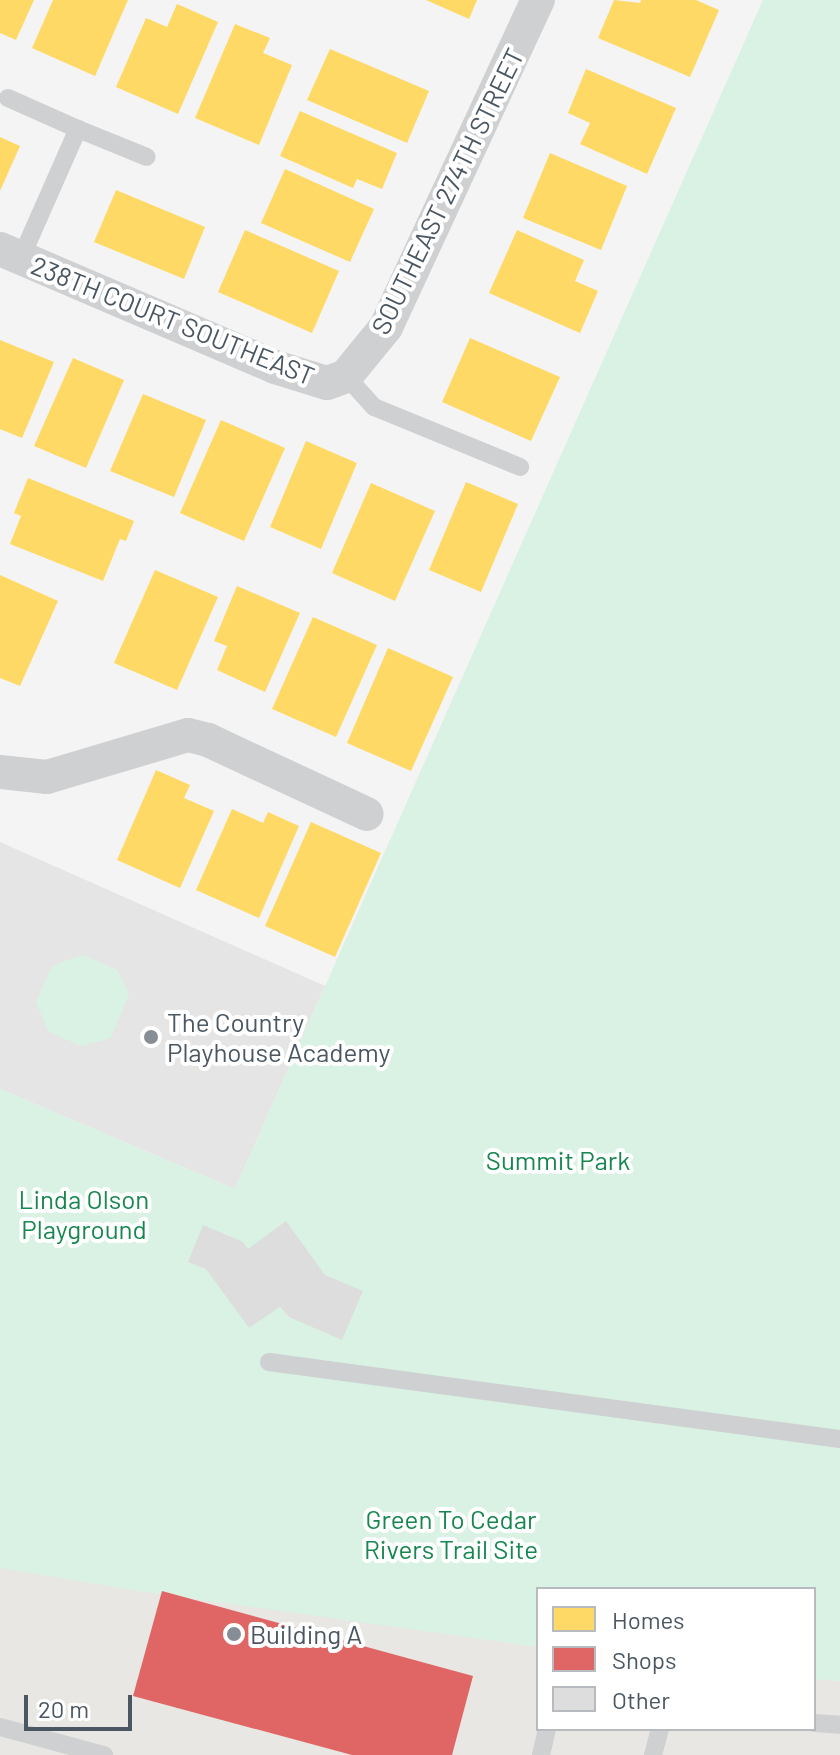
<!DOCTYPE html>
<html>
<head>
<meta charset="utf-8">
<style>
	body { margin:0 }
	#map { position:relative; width:840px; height:1755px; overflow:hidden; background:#f4f4f4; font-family:Barlow,sans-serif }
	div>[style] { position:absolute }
	.commercial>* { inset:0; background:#e8e7e3 }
	.education>* { inset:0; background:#e6e5e6 }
	.green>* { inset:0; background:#d9f2e3 }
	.homes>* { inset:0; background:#ffd966 }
	.shops>* { inset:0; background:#e06666 }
	.building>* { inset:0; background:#ddddde }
	.lane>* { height:18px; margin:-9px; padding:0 9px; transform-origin:9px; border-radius:9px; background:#ced0d2 }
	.street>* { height:34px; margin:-17px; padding:0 17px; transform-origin:17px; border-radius:17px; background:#ced0d2 }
	.dots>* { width:22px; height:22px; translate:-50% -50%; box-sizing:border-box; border:4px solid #fff; border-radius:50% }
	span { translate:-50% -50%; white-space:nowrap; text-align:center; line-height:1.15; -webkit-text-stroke:8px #fff; paint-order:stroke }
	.street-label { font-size:26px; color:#4a5661 }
	.poi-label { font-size:26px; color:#4a5661 }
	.left { translate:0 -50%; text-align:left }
	.park-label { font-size:26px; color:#17864f }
	.legend { position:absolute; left:536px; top:1587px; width:280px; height:144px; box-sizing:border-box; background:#fff; border:2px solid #b7bbc0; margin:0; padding:10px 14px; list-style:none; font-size:24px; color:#4a5661 }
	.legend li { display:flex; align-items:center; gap:16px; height:40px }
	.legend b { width:40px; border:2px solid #b7bbc0 }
	.scale { position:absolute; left:24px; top:1695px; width:108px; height:36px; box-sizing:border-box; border:4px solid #4a5661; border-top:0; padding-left:10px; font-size:24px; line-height:28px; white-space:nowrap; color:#4a5661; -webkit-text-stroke:6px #fff; paint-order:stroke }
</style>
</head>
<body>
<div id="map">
	<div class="commercial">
		<i style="clip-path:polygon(0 1563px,162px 1591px,538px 1647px,538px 1729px,814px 1729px,814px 1679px,840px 1681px,840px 1755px,0 1755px)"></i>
	</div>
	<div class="education">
		<i style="clip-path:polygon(0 842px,325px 986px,235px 1189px,0 1089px)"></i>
	</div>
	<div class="green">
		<i style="clip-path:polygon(763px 0,840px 0,840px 1681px,814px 1679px,814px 1589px,538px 1589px,538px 1647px,145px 1592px,0 1568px,0 1089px,235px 1189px)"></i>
		<i style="clip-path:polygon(83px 955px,117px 970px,129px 994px,111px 1038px,81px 1046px,48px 1031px,36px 1002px,52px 966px)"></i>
	</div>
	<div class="homes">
		<i style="clip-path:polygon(0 0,34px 0,16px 40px,0 33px)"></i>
		<i style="clip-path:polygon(53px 0,128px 0,95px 76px,32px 48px)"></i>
		<i style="clip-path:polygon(426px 0,477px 0,469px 19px)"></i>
		<i style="clip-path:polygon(614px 0,640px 3px,641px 0,696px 0,719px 10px,690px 77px,598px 38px)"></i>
		<i style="clip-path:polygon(177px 4px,218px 22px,178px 114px,116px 87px,146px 18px,167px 27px)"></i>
		<i style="clip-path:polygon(235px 24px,270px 38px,263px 53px,292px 65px,259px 145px,195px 118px)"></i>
		<i style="clip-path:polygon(330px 49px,429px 91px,407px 143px,307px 100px)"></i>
		<i style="clip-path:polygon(586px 69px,676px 108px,647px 174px,580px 144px,590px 123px,568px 113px)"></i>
		<i style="clip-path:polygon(300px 111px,397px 153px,382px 189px,357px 179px,353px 188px,280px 156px)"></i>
		<i style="clip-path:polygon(0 137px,20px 146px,0 191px)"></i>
		<i style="clip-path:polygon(550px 153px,627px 186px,601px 250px,523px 218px)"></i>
		<i style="clip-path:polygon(285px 169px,374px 209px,350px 262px,261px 223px)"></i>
		<i style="clip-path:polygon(116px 190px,205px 227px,184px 279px,94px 242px)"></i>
		<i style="clip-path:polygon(245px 230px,339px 271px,312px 333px,218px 292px)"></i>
		<i style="clip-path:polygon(517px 230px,584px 260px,575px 281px,598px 291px,580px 333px,489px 293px)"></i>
		<i style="clip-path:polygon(470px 338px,560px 377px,531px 441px,442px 402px)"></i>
		<i style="clip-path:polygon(0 340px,54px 362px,22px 438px,0 429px)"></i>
		<i style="clip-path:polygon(73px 358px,124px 380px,86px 468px,34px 446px)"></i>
		<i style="clip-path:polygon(143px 394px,206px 420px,174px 497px,110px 471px)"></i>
		<i style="clip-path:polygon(221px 420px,285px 448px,244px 541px,180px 513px)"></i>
		<i style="clip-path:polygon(306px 441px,357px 463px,321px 549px,270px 527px)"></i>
		<i style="clip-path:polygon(28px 478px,134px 521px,126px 541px,120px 539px,103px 581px,10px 544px,21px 516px,14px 513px)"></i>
		<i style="clip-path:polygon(466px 482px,518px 504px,481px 592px,429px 570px)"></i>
		<i style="clip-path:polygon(371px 483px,435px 511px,395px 601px,332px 573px)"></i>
		<i style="clip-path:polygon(155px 570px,218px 597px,177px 690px,114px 663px)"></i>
		<i style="clip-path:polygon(0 575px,58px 601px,20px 686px,0 678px)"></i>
		<i style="clip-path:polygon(237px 586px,300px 613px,265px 692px,217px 670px,227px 646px,214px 641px)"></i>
		<i style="clip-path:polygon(313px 617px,377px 645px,336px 737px,272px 709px)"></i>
		<i style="clip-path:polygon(388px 648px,453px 677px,411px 771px,347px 743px)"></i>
		<i style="clip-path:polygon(156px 770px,190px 785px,184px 798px,214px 811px,180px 888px,117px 860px)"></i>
		<i style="clip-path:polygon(232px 809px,263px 823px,268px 812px,299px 826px,259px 918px,196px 890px)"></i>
		<i style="clip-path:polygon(311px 822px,381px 853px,335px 957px,265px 926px)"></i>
	</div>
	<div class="shops">
		<i style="clip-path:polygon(162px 1591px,473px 1676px,452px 1755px,352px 1755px,133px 1696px)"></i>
	</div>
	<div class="building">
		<i style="clip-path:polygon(286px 1221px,325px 1275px,363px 1291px,342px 1340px,289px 1317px,280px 1307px,249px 1328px,206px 1269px,188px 1262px,203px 1225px,243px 1242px,248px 1249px)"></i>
	</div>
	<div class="lane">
		<i style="left:8px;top:98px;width:77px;rotate:23.9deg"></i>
		<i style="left:21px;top:258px;width:141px;rotate:-66.2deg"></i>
		<i style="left:78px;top:129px;width:74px;rotate:22.1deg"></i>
		<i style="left:346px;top:376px;width:42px;rotate:47.9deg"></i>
		<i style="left:374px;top:407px;width:158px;rotate:22.3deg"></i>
		<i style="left:269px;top:1362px;width:576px;rotate:7.68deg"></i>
		<i style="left:814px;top:1723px;width:26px;rotate:4deg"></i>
		<i style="left:0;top:1727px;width:108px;rotate:15.1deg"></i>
		<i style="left:541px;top:1755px;width:27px;rotate:-77deg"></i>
		<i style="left:653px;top:1755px;width:27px;rotate:-75deg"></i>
	</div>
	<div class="street">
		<i style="left:0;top:249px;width:299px;rotate:23.2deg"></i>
		<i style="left:275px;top:367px;width:54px;rotate:17.1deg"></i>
		<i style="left:327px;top:383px;width:20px;rotate:-20deg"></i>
		<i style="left:346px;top:376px;width:63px;rotate:-50.8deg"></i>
		<i style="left:386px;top:327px;width:361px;rotate:-65.1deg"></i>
		<i style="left:0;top:772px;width:47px;rotate:6.1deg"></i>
		<i style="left:47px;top:777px;width:147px;rotate:-16.6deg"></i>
		<i style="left:188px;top:735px;width:21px;rotate:14deg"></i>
		<i style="left:208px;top:740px;width:175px;rotate:25deg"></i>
	</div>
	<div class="dots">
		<i style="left:151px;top:1037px;background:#868d94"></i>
		<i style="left:234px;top:1634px;background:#868d94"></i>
	</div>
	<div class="street-label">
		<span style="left:447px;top:191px;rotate:-64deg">SOUTHEAST 274TH STREET</span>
		<span style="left:173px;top:320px;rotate:22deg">238TH COURT SOUTHEAST</span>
	</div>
	<div class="poi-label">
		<span class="left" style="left:167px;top:1037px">The Country<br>Playhouse Academy</span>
		<span class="left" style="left:250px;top:1634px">Building A</span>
	</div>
	<div class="park-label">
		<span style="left:558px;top:1160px">Summit Park</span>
		<span style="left:84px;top:1214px">Linda Olson<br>Playground</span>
		<span style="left:451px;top:1534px">Green To Cedar<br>Rivers Trail Site</span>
	</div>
	<ul class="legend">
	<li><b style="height:22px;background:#ffd966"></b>Homes</li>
	<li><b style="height:22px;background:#e06666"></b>Shops</li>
	<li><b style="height:22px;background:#ddddde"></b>Other</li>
	</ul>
	<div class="scale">20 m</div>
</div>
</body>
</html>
